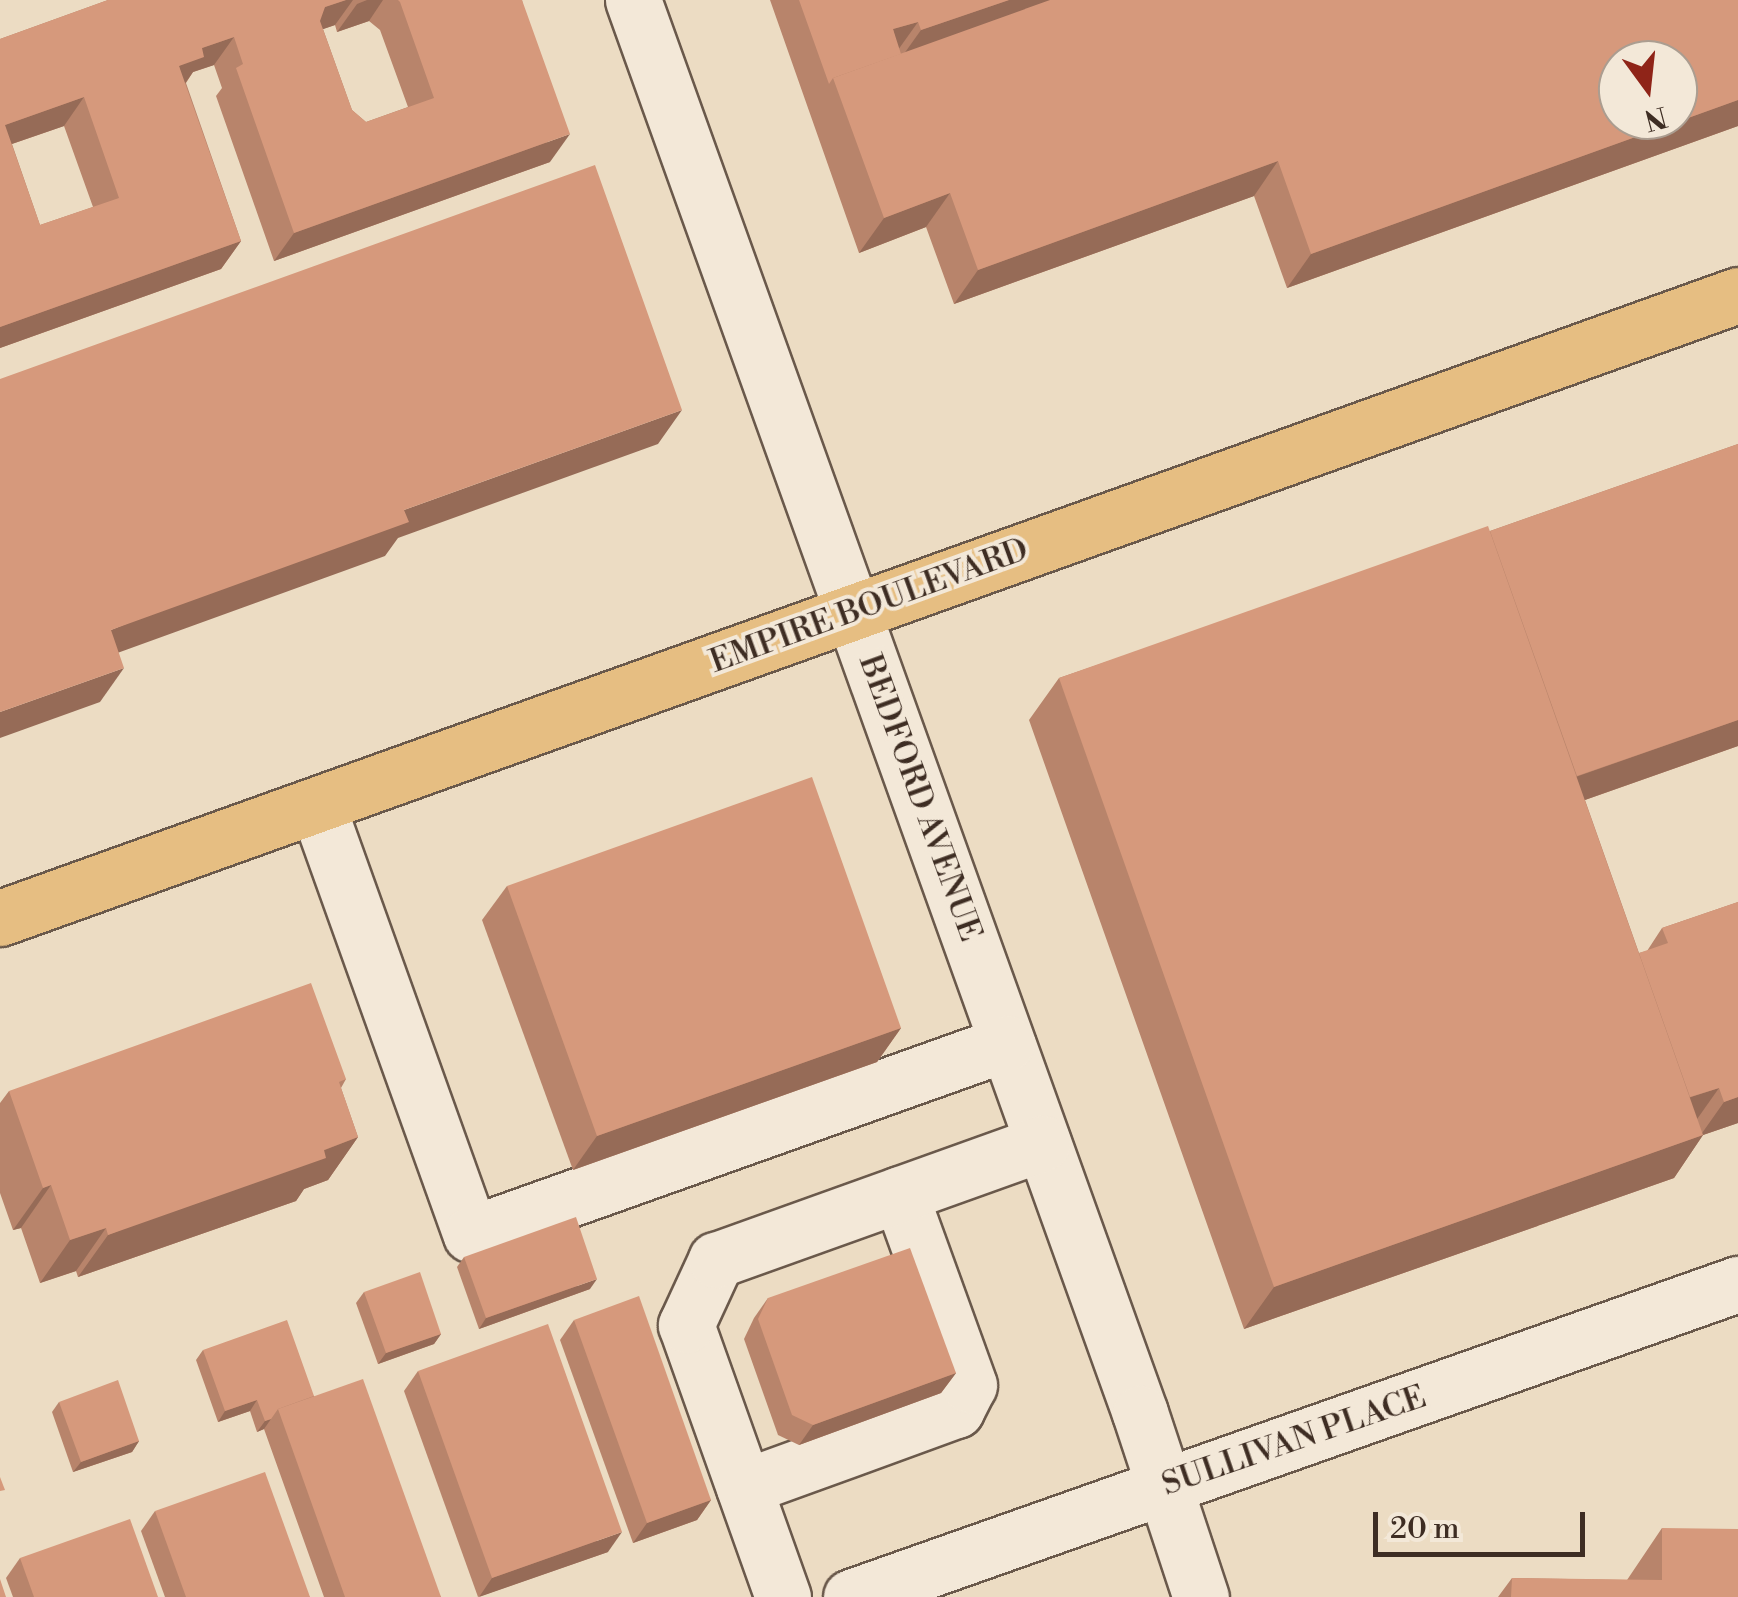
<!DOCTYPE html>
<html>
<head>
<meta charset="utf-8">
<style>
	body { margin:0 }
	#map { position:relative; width:1738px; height:1597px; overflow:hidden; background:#ecdcc3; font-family:"Libre Bodoni",serif }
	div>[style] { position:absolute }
	.roads { filter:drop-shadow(2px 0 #6a594b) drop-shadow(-2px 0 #6a594b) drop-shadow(0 2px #6a594b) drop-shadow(0 -2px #6a594b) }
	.minor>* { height:55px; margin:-27.5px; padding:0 27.5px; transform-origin:27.5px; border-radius:27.5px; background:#f3e8d8 }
	.major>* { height:55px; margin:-27.5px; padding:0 27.5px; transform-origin:27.5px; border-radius:27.5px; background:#e6be82 }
	.wall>* { inset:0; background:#b8846b }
	.shaded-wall>* { inset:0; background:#966b57 }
	.building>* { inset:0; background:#d6997c }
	span { translate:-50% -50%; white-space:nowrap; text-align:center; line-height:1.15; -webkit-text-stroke:8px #f3e8d8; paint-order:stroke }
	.street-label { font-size:32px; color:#3e2d23 }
	.north { position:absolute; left:1598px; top:40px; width:100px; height:100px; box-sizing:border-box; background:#f3e8d8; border:2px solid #ab9d90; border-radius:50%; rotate:165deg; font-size:28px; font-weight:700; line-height:40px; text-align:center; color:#3e2d23 }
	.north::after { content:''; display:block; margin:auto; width:35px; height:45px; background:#8f2418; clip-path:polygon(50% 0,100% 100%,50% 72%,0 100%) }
	.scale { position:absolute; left:1373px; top:1512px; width:212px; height:45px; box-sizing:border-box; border:5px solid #3e2d23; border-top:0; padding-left:12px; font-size:30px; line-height:35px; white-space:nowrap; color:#3e2d23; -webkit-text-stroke:8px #f3e8d8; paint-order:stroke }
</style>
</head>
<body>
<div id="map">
	<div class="roads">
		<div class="minor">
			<i style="left:633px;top:0;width:1501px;rotate:70.26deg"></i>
			<i style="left:1140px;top:1413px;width:194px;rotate:71.7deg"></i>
			<i style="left:317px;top:805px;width:456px;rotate:70.3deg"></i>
			<i style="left:471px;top:1234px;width:569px;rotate:-19.61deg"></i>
			<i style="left:744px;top:1487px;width:226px;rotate:-20deg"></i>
			<i style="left:956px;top:1410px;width:28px;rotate:-63deg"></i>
			<i style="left:969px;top:1385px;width:203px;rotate:-109.9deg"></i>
			<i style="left:783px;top:1597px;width:289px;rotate:-109.6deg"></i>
			<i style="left:686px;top:1325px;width:72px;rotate:-65.2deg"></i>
			<i style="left:716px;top:1260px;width:347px;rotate:-19.7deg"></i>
			<i style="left:851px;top:1597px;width:941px;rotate:-19.44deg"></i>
		</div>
		<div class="major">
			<i style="left:0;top:918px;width:1846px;rotate:-19.72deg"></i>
		</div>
	</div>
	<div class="wall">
		<i style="clip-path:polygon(evenodd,108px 0,522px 0,550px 162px,274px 261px,216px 96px,222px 88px,214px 65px,193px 72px,186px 83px,241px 241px,221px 269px,0 348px,0 39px,108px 0,369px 21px,380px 30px,408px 107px,366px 122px,352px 110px,323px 29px,335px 25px,337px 32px,369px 21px,108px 0,64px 126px,93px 207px,40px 225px,12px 144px,64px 126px)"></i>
		<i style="clip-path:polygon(770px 0,1738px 0,1738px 126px,1287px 288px,1254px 196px,954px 304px,926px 227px,859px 253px)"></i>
		<i style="clip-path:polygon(1738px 444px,1738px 746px,1585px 800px,1639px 953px,1647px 951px,1662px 928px,1738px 902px,1738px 1123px,1703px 1135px,1674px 1178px,1244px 1329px,1029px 720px,1059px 678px,1490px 531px)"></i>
		<i style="clip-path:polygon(507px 886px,901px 1028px,877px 1062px,573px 1170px,482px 920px)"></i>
		<i style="clip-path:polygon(346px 1079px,341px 1088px,358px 1137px,328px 1180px,304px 1189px,296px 1201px,78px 1277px,76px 1271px,40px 1283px,21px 1228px,13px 1230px,0 1193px,0 1103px,9px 1091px)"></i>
		<i style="clip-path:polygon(464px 1257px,590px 1289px,479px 1329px,457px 1267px)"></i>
		<i style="clip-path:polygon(364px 1292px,441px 1334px,434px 1344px,378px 1364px,356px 1303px)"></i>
		<i style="clip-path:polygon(768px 1298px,956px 1373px,941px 1393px,799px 1445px,778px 1435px,744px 1339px,754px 1318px)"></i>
		<i style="clip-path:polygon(574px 1320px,711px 1500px,697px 1520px,633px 1543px,560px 1340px)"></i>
		<i style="clip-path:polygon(203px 1350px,314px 1396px,441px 1597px,324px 1597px,264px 1429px,257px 1432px,250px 1411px,218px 1422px,196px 1360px)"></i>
		<i style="clip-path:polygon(418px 1371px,608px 1552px,478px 1597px,404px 1391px)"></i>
		<i style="clip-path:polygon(59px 1402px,139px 1441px,132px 1452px,73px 1472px,52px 1412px)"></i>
		<i style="clip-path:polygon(155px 1511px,310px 1597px,165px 1597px,141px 1531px)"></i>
		<i style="clip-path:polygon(1662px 1528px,1738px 1597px,1498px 1597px,1512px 1578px,1627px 1580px)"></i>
		<i style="clip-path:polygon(20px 1558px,158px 1597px,13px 1597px,6px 1578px)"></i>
	</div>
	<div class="shaded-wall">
		<i style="clip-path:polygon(346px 0,353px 0,335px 25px,306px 35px,325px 7px)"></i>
		<i style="clip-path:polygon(367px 0,383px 0,369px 21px,337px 32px,357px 4px)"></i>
		<i style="clip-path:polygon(1009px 0,1070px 0,901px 58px,921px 30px)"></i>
		<i style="clip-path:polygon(918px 22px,898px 50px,893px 29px)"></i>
		<i style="clip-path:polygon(234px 37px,214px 65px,193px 72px,184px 85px,179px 66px,202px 48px)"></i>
		<i style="clip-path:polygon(84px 97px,64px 126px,0 148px,5px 125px)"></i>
		<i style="clip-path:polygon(1738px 100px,1738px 126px,1287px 288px,1311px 254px)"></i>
		<i style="clip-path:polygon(570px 134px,550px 162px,274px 261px,294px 233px)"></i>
		<i style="clip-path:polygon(1278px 161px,1254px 196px,954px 304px,978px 270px)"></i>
		<i style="clip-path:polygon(950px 193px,926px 227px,859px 253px,884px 218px)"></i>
		<i style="clip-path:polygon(241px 241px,221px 269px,0 348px,0 327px)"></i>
		<i style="clip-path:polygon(682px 410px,658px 444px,398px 538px,385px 556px,87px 664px,111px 630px,404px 510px)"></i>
		<i style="clip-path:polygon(124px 668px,100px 702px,0 738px,0 712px)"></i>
		<i style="clip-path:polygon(1738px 720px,1738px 746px,1545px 814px,1570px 779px)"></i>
		<i style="clip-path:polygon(901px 1028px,877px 1062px,573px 1170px,597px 1136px)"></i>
		<i style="clip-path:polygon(1719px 1088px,1695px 1122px,1682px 1100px)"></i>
		<i style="clip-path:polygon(1738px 1097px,1738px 1123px,1703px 1135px,1674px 1178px,1244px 1329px,1274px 1287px,1700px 1136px,1724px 1102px)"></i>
		<i style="clip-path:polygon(358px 1137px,328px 1180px,304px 1189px,296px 1201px,78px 1277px,108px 1235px)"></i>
		<i style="clip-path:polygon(51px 1185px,21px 1228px,13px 1230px,43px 1188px)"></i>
		<i style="clip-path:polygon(106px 1228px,76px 1271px,40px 1283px,70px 1240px)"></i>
		<i style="clip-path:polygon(597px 1279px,590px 1289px,479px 1329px,486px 1318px)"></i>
		<i style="clip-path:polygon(441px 1334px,434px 1344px,378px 1364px,386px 1353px)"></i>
		<i style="clip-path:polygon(956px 1373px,941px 1393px,799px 1445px,813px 1425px)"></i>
		<i style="clip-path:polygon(257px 1400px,250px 1411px,218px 1422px,225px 1411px)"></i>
		<i style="clip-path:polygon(271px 1419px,264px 1429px,257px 1432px,265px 1421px)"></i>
		<i style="clip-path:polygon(139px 1441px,132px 1452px,73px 1472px,81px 1462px)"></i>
		<i style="clip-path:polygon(711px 1500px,697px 1520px,633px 1543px,647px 1523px)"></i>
		<i style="clip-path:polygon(622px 1532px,608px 1552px,479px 1597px,492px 1578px)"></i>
	</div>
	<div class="building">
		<i style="clip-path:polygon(evenodd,108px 0,346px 0,325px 7px,320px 21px,352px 110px,366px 122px,434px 98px,400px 2px,398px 0,522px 0,570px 134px,294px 233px,236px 68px,243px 64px,234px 37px,202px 48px,204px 57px,179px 66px,241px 241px,0 327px,0 39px,108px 0,84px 97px,119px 198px,40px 225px,5px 125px,84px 97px)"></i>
		<i style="clip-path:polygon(799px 0,1009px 0,921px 30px,918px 22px,893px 29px,901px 54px,833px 78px,829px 84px)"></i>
		<i style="clip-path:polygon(evenodd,1050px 0,1738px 0,1738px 100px,1311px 254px,1278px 161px,978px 270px,950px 193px,884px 218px,833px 78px,1050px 0,1618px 60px,1678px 60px,1678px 120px,1618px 120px,1618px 60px)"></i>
		<i style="clip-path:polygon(595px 165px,682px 410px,404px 510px,409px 522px,111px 630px,124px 668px,0 712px,0 379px)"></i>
		<i style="clip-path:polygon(1738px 444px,1738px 720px,1577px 776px,1490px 531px)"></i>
		<i style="clip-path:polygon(1488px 526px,1703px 1135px,1274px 1287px,1059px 678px)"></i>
		<i style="clip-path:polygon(812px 777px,901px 1028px,597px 1136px,507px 886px)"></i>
		<i style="clip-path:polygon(1738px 902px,1738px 1097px,1724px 1102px,1719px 1088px,1690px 1097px,1639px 953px,1668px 943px,1662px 928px)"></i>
		<i style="clip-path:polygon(311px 983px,346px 1079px,339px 1082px,358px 1137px,324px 1150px,326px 1158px,108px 1235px,106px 1228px,70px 1240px,51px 1185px,43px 1188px,9px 1091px)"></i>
		<i style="clip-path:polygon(576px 1217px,597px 1279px,486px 1318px,464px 1257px)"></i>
		<i style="clip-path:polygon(910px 1248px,956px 1373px,813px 1425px,792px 1415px,758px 1319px,768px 1298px)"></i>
		<i style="clip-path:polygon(420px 1272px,441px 1334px,386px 1353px,364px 1292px)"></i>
		<i style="clip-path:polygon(639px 1296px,711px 1500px,647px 1523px,574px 1320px)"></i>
		<i style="clip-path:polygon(287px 1320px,314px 1396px,278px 1409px,271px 1419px,265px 1421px,257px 1400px,225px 1411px,203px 1350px)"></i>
		<i style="clip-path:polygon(548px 1324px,622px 1532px,492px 1578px,418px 1371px)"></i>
		<i style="clip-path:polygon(363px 1379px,441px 1597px,345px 1597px,278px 1409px)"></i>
		<i style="clip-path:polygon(118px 1380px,139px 1441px,81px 1462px,59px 1402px)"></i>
		<i style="clip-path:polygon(265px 1472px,310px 1597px,186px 1597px,155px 1511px)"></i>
		<i style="clip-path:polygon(0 1477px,5px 1490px,0 1491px)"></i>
		<i style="clip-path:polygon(130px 1519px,158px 1597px,34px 1597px,20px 1558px)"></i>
		<i style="clip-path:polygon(1662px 1528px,1738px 1529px,1738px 1597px,1511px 1597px,1512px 1578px,1662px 1580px)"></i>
		<i style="clip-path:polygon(0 1579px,6px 1597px,0 1597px)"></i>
	</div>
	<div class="street-label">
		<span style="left:869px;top:606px;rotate:-20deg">EMPIRE BOULEVARD</span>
		<span style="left:920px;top:798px;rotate:70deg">BEDFORD AVENUE</span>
		<span style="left:1294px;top:1441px;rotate:-19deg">SULLIVAN PLACE</span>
	</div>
	<div class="north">N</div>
	<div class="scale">20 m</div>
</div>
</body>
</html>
